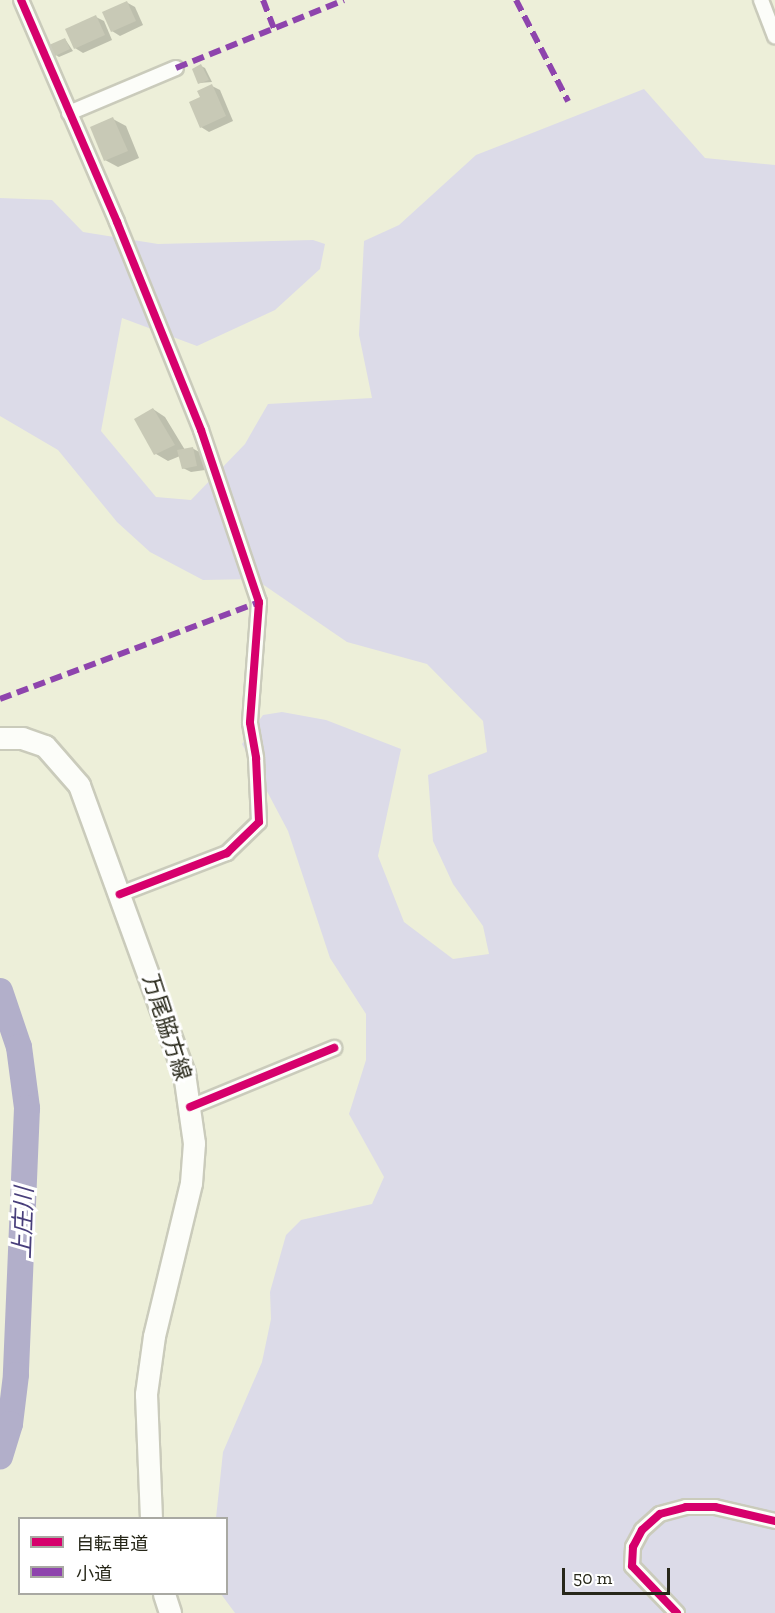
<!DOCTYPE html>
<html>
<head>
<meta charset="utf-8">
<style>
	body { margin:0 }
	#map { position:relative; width:775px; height:1613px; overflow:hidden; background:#edefd9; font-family:"Zilla Slab","Noto Sans JP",serif }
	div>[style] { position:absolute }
	.green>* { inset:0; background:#dcdbe8 }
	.shadow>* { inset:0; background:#0003 }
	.river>* { height:26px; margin:-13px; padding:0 13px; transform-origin:13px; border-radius:13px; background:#b2afca }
	.building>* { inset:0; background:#c8c9b6 }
	.roads { filter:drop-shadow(2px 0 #cacbbb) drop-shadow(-2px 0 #cacbbb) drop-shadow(0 2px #cacbbb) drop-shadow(0 -2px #cacbbb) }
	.minor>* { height:14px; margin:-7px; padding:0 7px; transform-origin:7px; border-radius:7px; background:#fcfdf9 }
	.primary>* { height:21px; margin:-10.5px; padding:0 10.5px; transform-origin:10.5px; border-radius:10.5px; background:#fcfdf9 }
	.quiet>* { height:6px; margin-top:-3px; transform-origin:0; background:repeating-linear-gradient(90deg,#8e44ad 0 12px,transparent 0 18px) }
	.cycleway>* { height:8px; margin:-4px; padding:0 4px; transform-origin:4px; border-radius:4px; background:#d6006c }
	span { translate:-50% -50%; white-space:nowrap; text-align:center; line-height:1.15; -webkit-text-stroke:6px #fff; paint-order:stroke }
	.street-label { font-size:22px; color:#272719 }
	.water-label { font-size:24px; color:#483e7b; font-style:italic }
	.legend { position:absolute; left:18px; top:1517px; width:210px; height:78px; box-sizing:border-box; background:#fff; border:2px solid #a9a9a3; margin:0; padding:8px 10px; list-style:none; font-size:18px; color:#272719 }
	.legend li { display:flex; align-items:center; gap:12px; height:30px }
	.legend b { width:30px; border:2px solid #a9a9a3 }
	.scale { position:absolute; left:562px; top:1568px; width:108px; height:27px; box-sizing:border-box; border:3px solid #272719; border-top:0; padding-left:8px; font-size:18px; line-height:21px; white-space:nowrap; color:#272719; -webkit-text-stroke:4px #fff; paint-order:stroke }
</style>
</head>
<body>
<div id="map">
	<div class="green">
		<i style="clip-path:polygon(644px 89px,705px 158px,775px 165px,775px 1613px,235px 1613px,221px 1594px,226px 1594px,226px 1518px,216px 1518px,223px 1452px,262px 1362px,271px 1319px,270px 1292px,286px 1235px,301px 1220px,372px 1204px,384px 1177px,349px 1114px,366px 1060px,366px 1014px,330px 958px,288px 831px,242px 744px,263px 715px,282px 712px,326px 720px,401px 749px,378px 856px,404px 922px,453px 959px,489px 954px,483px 926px,453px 884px,433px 841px,428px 775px,487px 752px,483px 721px,427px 664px,347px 642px,255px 579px,203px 580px,150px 552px,117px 522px,58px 450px,0 416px,0 198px,52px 200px,83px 232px,158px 244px,313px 240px,325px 244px,320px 269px,275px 310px,197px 346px,122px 318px,101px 431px,156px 497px,191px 500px,245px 444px,268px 404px,372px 398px,359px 335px,364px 241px,399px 225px,476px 155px)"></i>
	</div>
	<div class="shadow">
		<i style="clip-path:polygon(126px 2px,135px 7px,143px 25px,120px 36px,112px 31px)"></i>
		<i style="clip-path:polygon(96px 17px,104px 21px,112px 40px,83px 53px,75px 48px)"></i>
		<i style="clip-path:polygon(65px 39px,73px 51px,59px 57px,56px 55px)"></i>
		<i style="clip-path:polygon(201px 66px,205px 68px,212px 82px,199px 83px)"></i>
		<i style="clip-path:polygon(212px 86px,220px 90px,233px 121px,209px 132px,201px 127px,202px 98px)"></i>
		<i style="clip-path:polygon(113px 119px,126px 126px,139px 158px,118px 167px,105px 160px)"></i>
		<i style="clip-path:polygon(153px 409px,165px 417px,185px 450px,192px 448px,201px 453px,205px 470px,191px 472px,183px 468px,180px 456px,168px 461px,156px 454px)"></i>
	</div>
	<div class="river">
		<i style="left:0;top:991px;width:59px;rotate:71.3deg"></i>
		<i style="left:19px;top:1047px;width:62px;rotate:82.5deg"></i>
		<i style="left:27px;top:1108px;width:267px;rotate:92.4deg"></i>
		<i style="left:16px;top:1375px;width:49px;rotate:97deg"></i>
		<i style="left:10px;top:1424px;width:34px;rotate:107deg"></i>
	</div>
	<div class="building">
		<i style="clip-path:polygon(127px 1px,136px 21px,111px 32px,102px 12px)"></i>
		<i style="clip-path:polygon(96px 15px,105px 35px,74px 49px,65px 29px)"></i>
		<i style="clip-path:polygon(65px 38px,70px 49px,55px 56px,49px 45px)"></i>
		<i style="clip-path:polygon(201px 64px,209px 80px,198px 84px,192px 69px)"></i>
		<i style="clip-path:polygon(212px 84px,226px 116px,200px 128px,189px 102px,200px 97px,197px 91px)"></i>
		<i style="clip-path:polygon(113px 117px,128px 151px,104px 161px,90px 127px)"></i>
		<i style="clip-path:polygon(153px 408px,175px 445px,154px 455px,134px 419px)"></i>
		<i style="clip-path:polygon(193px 447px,197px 466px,182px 469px,177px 450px)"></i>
	</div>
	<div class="roads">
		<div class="minor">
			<i style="left:21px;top:0;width:242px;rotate:66.6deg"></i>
			<i style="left:117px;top:222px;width:224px;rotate:68deg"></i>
			<i style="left:201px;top:430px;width:182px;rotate:71.4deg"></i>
			<i style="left:259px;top:602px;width:121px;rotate:94.3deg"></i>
			<i style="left:250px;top:723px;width:36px;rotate:80deg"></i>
			<i style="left:256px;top:758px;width:64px;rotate:87.3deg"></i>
			<i style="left:259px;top:822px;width:45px;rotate:135.9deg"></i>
			<i style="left:227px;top:853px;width:115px;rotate:159deg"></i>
			<i style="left:761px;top:0;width:39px;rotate:69deg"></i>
			<i style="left:69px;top:113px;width:116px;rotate:-22.8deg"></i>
			<i style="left:190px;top:1107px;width:156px;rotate:-22.3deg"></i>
			<i style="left:677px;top:1613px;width:65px;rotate:-133.8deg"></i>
			<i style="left:632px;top:1566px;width:19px;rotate:-87deg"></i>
			<i style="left:633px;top:1547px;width:19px;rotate:-62deg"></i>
			<i style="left:642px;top:1530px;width:24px;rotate:-42deg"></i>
			<i style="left:660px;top:1514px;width:27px;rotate:-15deg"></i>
			<i style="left:686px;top:1507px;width:29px"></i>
			<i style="left:715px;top:1507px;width:62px;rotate:13.1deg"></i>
		</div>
		<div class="primary">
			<i style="left:0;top:738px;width:22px"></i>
			<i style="left:22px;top:738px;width:24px;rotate:19deg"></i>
			<i style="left:45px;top:746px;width:52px;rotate:48.9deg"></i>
			<i style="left:79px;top:785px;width:307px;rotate:70deg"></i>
			<i style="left:184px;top:1073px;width:71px;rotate:81.9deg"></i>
			<i style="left:194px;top:1143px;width:40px;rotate:94.3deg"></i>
			<i style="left:191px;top:1183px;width:157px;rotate:103.6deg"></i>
			<i style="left:154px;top:1336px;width:59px;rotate:97.9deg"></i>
			<i style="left:146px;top:1394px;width:124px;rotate:87.7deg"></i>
			<i style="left:164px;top:1594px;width:20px;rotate:72deg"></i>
		</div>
	</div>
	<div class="quiet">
		<i style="left:263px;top:0;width:30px;rotate:69deg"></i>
		<i style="left:516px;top:0;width:114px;rotate:62.8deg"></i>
		<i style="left:176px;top:68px;width:181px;rotate:-22deg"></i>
		<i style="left:0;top:699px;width:277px;rotate:-20.5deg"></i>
	</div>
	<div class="cycleway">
		<i style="left:21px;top:0;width:242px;rotate:66.6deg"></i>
		<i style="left:117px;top:222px;width:224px;rotate:68deg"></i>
		<i style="left:201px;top:430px;width:182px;rotate:71.4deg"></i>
		<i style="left:259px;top:602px;width:121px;rotate:94.3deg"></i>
		<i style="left:250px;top:723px;width:36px;rotate:80deg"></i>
		<i style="left:256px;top:758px;width:64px;rotate:87.3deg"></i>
		<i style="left:259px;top:822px;width:45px;rotate:135.9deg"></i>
		<i style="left:227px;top:853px;width:115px;rotate:159deg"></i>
		<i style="left:190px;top:1107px;width:156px;rotate:-22.3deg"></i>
		<i style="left:677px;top:1613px;width:65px;rotate:-133.8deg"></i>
		<i style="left:632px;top:1566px;width:19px;rotate:-87deg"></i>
		<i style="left:633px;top:1547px;width:19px;rotate:-62deg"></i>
		<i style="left:642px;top:1530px;width:24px;rotate:-42deg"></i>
		<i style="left:660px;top:1514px;width:27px;rotate:-15deg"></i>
		<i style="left:686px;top:1507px;width:29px"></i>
		<i style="left:715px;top:1507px;width:62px;rotate:13.1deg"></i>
	</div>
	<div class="street-label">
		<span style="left:167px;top:1027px;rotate:72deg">万尾脇方線</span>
	</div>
	<div class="water-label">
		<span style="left:23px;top:1223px;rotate:-88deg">上庄川</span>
	</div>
	<ul class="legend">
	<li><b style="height:8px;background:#d6006c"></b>自転車道</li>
	<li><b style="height:8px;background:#8e44ad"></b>小道</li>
	</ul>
	<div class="scale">50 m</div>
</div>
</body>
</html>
